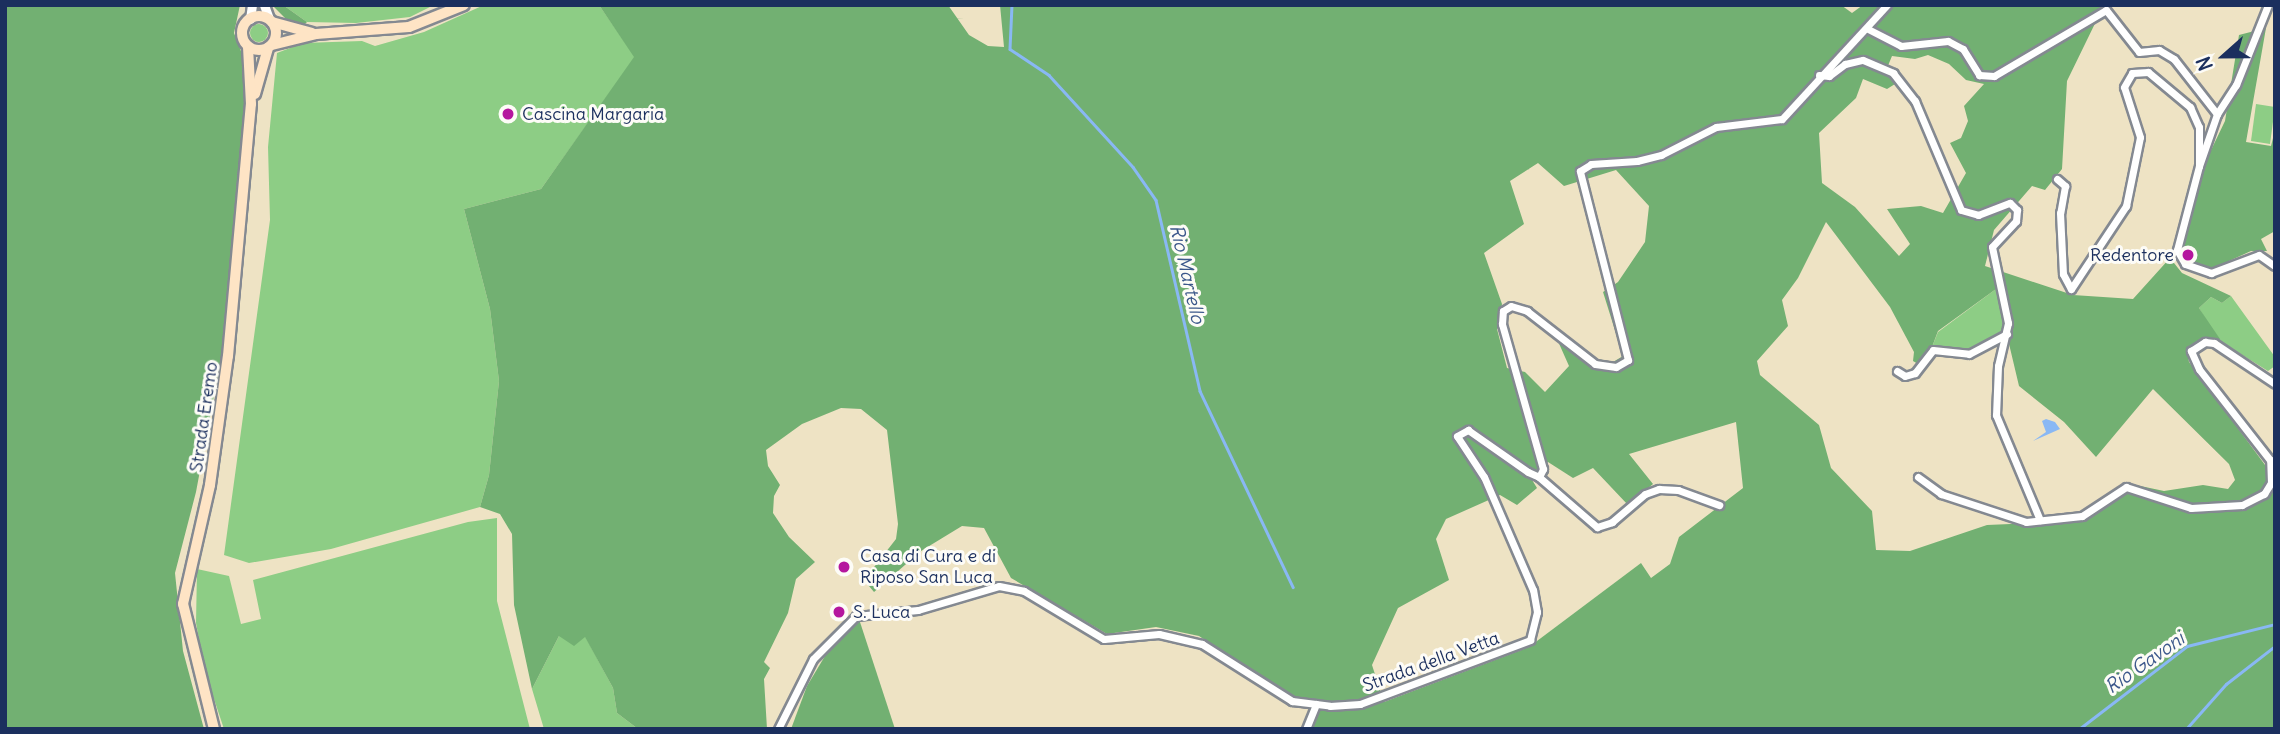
<!DOCTYPE html>
<html>
<head>
<meta charset="utf-8">
<style>
	body { margin:0 }
	#map { position:relative; width:2280px; height:734px; overflow:hidden; background:#eee3c4; font-family:Delius,sans-serif }
	div>[style] { position:absolute }
	.green>* { inset:0; background:#8dcd85 }
	.round { border-radius:50% }
	.forest>* { inset:0; background:#72b072 }
	.water>* { inset:0; background:#89b8f4 }
	.stream>* { height:2.5px; margin:-1.25px; padding:0 1.25px; transform-origin:1.25px; border-radius:1.25px; background:#89b8f4 }
	.roads { filter:drop-shadow(2px 0 #848991) drop-shadow(-2px 0 #848991) drop-shadow(0 2px #848991) drop-shadow(0 -2px #848991) }
	.minor>* { height:7px; margin:-3.5px; padding:0 3.5px; transform-origin:3.5px; border-radius:3.5px; background:#fff }
	.tertiary>* { height:9px; margin:-4.5px; padding:0 4.5px; transform-origin:4.5px; border-radius:4.5px; background:#fff }
	.secondary>* { height:10px; margin:-5px; padding:0 5px; transform-origin:5px; border-radius:5px; background:#fee4c5 }
	.secondary>.ring { margin:-5px; padding:0; box-sizing:content-box; background:none; border:10px solid #fee4c5; border-radius:50% }
	.dots>* { width:19px; height:19px; translate:-50% -50%; box-sizing:border-box; border:4px solid #fdfcf7; border-radius:50% }
	span { translate:-50% -50%; white-space:nowrap; text-align:center; line-height:1.15; -webkit-text-stroke:6px #fdfcf7; paint-order:stroke }
	.poi-label { font-size:18px; color:#1b2f5e }
	.left { translate:0 -50%; text-align:left }
	.right { translate:-100% -50%; text-align:right }
	.street-label { font-size:18px; color:#1b2f5e }
	.water-label { font-size:19px; color:#3c588b; font-style:italic }
	.frame { position:absolute; inset:0; border:7px solid #1b2f5e; pointer-events:none }
	.north { position:absolute; left:2189px; top:21px; width:70px; height:70px; -webkit-text-stroke:5px #fdfcf7; paint-order:stroke; rotate:249deg; font-size:19px; font-weight:700; line-height:28px; text-align:center; color:#1b2f5e }
	.north::after { content:''; display:block; margin:auto; width:24px; height:32px; background:#1b2f5e; clip-path:polygon(50% 0,100% 100%,50% 72%,0 100%) }
</style>
</head>
<body>
<div id="map">
	<div class="green">
		<i style="clip-path:polygon(283px 5px,434px 5px,410px 17px,356px 23px,307px 22px)"></i>
		<i style="clip-path:polygon(484px 5px,599px 5px,635px 57px,541px 189px,464px 209px,490px 309px,499px 381px,489px 475px,480px 507px,331px 549px,249px 563px,224px 555px,270px 220px,268px 147px,277px 53px,303px 43px,362px 41px,375px 46px,424px 32px)"></i>
		<i class="round" style="left:250px;top:24px;width:18px;height:18px"></i>
		<i style="clip-path:polygon(2256px 104px,2275px 107px,2270px 144px,2251px 141px)"></i>
		<i style="clip-path:polygon(1996px 289px,2006px 326px,2002px 333px,1969px 351px,1932px 347px,1938px 332px)"></i>
		<i style="clip-path:polygon(2231px 296px,2275px 357px,2275px 366px,2268px 371px,2218px 340px,2199px 308px,2211px 297px,2222px 303px)"></i>
		<i style="clip-path:polygon(497px 518px,497px 601px,530px 729px,224px 729px,205px 672px,196px 623px,197px 569px,229px 576px,241px 624px,261px 619px,253px 580px,468px 522px)"></i>
		<i style="clip-path:polygon(559px 636px,585px 636px,613px 688px,617px 713px,638px 729px,544px 729px,532px 689px)"></i>
	</div>
	<div class="forest">
		<i style="clip-path:polygon(5px 5px,240px 5px,234px 33px,246px 64px,246px 93px,223px 347px,196px 492px,175px 573px,183px 651px,204px 729px,5px 729px)"></i>
		<i style="clip-path:polygon(272px 5px,283px 5px,307px 22px,303px 26px,289px 22px)"></i>
		<i style="clip-path:polygon(evenodd,599px 5px,948px 5px,969px 35px,988px 46px,1004px 47px,1000px 5px,1841px 5px,1852px 13px,1863px 5px,2104px 5px,2067px 81px,2062px 169px,2045px 190px,2032px 186px,1994px 230px,1985px 266px,2073px 295px,2133px 299px,2170px 258px,2182px 273px,2231px 296px,2222px 303px,2211px 297px,2199px 308px,2220px 339px,2205px 338px,2187px 351px,2189px 362px,2268px 469px,2275px 469px,2275px 729px,1311px 729px,1321px 700px,1292px 698px,1199px 636px,1156px 627px,1107px 634px,1011px 578px,984px 528px,962px 526px,921px 551px,874px 592px,864px 580px,896px 539px,898px 524px,887px 430px,861px 409px,841px 408px,802px 424px,766px 450px,768px 466px,780px 485px,774px 496px,773px 513px,789px 537px,815px 562px,796px 579px,788px 613px,764px 662px,770px 668px,764px 679px,767px 729px,638px 729px,617px 713px,613px 688px,585px 637px,574px 646px,559px 636px,532px 689px,514px 605px,512px 534px,500px 514px,480px 507px,489px 475px,499px 381px,490px 309px,464px 209px,541px 189px,634px 57px,599px 5px,1928px 55px,1949px 64px,1966px 80px,1984px 84px,1964px 106px,1968px 121px,1961px 138px,1950px 143px,1966px 173px,1943px 213px,1921px 206px,1887px 209px,1910px 244px,1899px 256px,1855px 207px,1822px 183px,1819px 133px,1856px 98px,1863px 79px,1887px 89px,1895px 84px,1885px 73px,1892px 56px,1915px 59px,1928px 55px,599px 5px,1538px 163px,1564px 186px,1616px 170px,1649px 206px,1645px 242px,1618px 282px,1603px 292px,1623px 356px,1613px 362px,1593px 358px,1549px 321px,1569px 366px,1545px 392px,1525px 372px,1507px 368px,1497px 329px,1502px 304px,1484px 253px,1524px 224px,1510px 181px,1538px 163px,599px 5px,1826px 222px,1890px 307px,1914px 352px,1913px 361px,1918px 364px,1932px 347px,1938px 331px,1996px 289px,2019px 386px,2064px 422px,2096px 457px,2153px 389px,2229px 464px,2235px 480px,2228px 489px,2203px 485px,2164px 491px,2131px 484px,2128px 493px,2081px 521px,1987px 525px,1910px 551px,1876px 550px,1872px 511px,1831px 468px,1819px 425px,1760px 375px,1757px 361px,1788px 326px,1782px 300px,1798px 278px,1826px 222px,599px 5px,1736px 422px,1743px 488px,1679px 537px,1670px 564px,1651px 578px,1641px 563px,1529px 647px,1384px 702px,1372px 665px,1398px 608px,1449px 580px,1436px 539px,1446px 519px,1500px 495px,1517px 505px,1537px 488px,1529px 475px,1548px 462px,1573px 478px,1593px 468px,1628px 505px,1653px 484px,1629px 454px,1736px 422px)"></i>
		<i style="clip-path:polygon(2266px 28px,2246px 142px,2271px 146px,2275px 130px,2275px 231px,2261px 239px,2267px 251px,2251px 251px,2207px 271px,2189px 265px,2180px 248px,2183px 231px,2201px 171px,2225px 121px,2239px 35px)"></i>
		<i style="clip-path:polygon(859px 619px,895px 729px,791px 729px,807px 686px,828px 651px)"></i>
	</div>
	<div class="water">
		<i style="clip-path:polygon(2046px 419px,2055px 422px,2060px 429px,2033px 441px,2046px 432px,2042px 421px)"></i>
	</div>
	<div class="stream">
		<i style="left:1012px;top:5px;width:44px;rotate:92.6deg"></i>
		<i style="left:1010px;top:49px;width:47px;rotate:33.7deg"></i>
		<i style="left:1049px;top:75px;width:125px;rotate:47.6deg"></i>
		<i style="left:1133px;top:167px;width:40px;rotate:55.1deg"></i>
		<i style="left:1156px;top:200px;width:196px;rotate:77deg"></i>
		<i style="left:1200px;top:391px;width:217px;rotate:64.6deg"></i>
		<i style="left:2079px;top:729px;width:136px;rotate:-37.5deg"></i>
		<i style="left:2187px;top:646px;width:91px;rotate:-14deg"></i>
		<i style="left:2186px;top:729px;width:60px;rotate:-48.4deg"></i>
		<i style="left:2226px;top:684px;width:62px;rotate:-37.8deg"></i>
	</div>
	<div class="roads">
		<div class="minor">
			<i style="left:1868px;top:29px;width:37px;rotate:27deg"></i>
			<i style="left:1901px;top:46px;width:47px;rotate:-6.1deg"></i>
			<i style="left:1948px;top:41px;width:17px;rotate:28deg"></i>
			<i style="left:1963px;top:49px;width:31px;rotate:58deg"></i>
			<i style="left:1979px;top:75px;width:15px;rotate:4deg"></i>
			<i style="left:1994px;top:76px;width:130px;rotate:-30.5deg"></i>
			<i style="left:2106px;top:10px;width:53px;rotate:51.8deg"></i>
			<i style="left:2139px;top:52px;width:20px;rotate:-6deg"></i>
			<i style="left:2159px;top:50px;width:17px;rotate:31deg"></i>
			<i style="left:2174px;top:59px;width:70px;rotate:52deg"></i>
			<i style="left:1819px;top:75px;width:10px;rotate:6deg"></i>
			<i style="left:1829px;top:76px;width:20px;rotate:-37deg"></i>
			<i style="left:1845px;top:64px;width:18px;rotate:-13deg"></i>
			<i style="left:1863px;top:60px;width:33px;rotate:23deg"></i>
			<i style="left:1893px;top:73px;width:36px;rotate:52deg"></i>
			<i style="left:1915px;top:101px;width:118px;rotate:67.1deg"></i>
			<i style="left:1961px;top:210px;width:18px;rotate:16deg"></i>
			<i style="left:1978px;top:215px;width:34px;rotate:-21deg"></i>
			<i style="left:2010px;top:203px;width:10px;rotate:45deg"></i>
			<i style="left:2017px;top:210px;width:11px;rotate:95deg"></i>
			<i style="left:2016px;top:221px;width:35px;rotate:133deg"></i>
			<i style="left:1992px;top:247px;width:78px;rotate:78.1deg"></i>
			<i style="left:2008px;top:323px;width:44px;rotate:103.1deg"></i>
			<i style="left:1998px;top:366px;width:49px;rotate:92.3deg"></i>
			<i style="left:1996px;top:415px;width:114px;rotate:67.3deg"></i>
			<i style="left:2199px;top:166px;width:55px;rotate:-70.9deg"></i>
			<i style="left:2217px;top:114px;width:35px;rotate:-57deg"></i>
			<i style="left:2236px;top:85px;width:86px;rotate:-68.2deg"></i>
			<i style="left:2057px;top:179px;width:11px;rotate:41deg"></i>
			<i style="left:2065px;top:186px;width:27px;rotate:100deg"></i>
			<i style="left:2060px;top:213px;width:61px;rotate:87.2deg"></i>
			<i style="left:2063px;top:274px;width:17px;rotate:62deg"></i>
			<i style="left:2071px;top:289px;width:100px;rotate:-56.5deg"></i>
			<i style="left:2126px;top:206px;width:70px;rotate:-78.5deg"></i>
			<i style="left:2140px;top:137px;width:52px;rotate:-107.7deg"></i>
			<i style="left:2124px;top:87px;width:16px;rotate:-60deg"></i>
			<i style="left:2132px;top:73px;width:16px;rotate:-4deg"></i>
			<i style="left:2148px;top:72px;width:55px;rotate:39.8deg"></i>
			<i style="left:2190px;top:107px;width:22px;rotate:66deg"></i>
			<i style="left:2199px;top:127px;width:39px;rotate:90deg"></i>
			<i style="left:2199px;top:166px;width:87px;rotate:104.7deg"></i>
			<i style="left:2177px;top:250px;width:16px;rotate:60deg"></i>
			<i style="left:2185px;top:264px;width:28px;rotate:19deg"></i>
			<i style="left:2211px;top:273px;width:51px;rotate:-20.6deg"></i>
			<i style="left:2259px;top:255px;width:19px;rotate:35deg"></i>
			<i style="left:1897px;top:371px;width:9px;rotate:32deg"></i>
			<i style="left:1905px;top:376px;width:10px;rotate:-17deg"></i>
			<i style="left:1915px;top:373px;width:29px;rotate:-52deg"></i>
			<i style="left:1933px;top:350px;width:36px;rotate:6deg"></i>
			<i style="left:1969px;top:354px;width:43px;rotate:-27.8deg"></i>
			<i style="left:1539px;top:477px;width:77px;rotate:40.8deg"></i>
			<i style="left:1597px;top:527px;width:16px;rotate:-18deg"></i>
			<i style="left:1612px;top:522px;width:43px;rotate:-40.3deg"></i>
			<i style="left:1645px;top:494px;width:15px;rotate:-20deg"></i>
			<i style="left:1659px;top:489px;width:19px;rotate:3deg"></i>
			<i style="left:1678px;top:490px;width:44px;rotate:20.1deg"></i>
			<i style="left:1918px;top:477px;width:29px;rotate:36deg"></i>
			<i style="left:1941px;top:494px;width:89px;rotate:18.2deg"></i>
			<i style="left:2026px;top:522px;width:56px;rotate:-6.1deg"></i>
			<i style="left:2082px;top:516px;width:53px;rotate:-33.4deg"></i>
			<i style="left:2126px;top:487px;width:68px;rotate:17.9deg"></i>
			<i style="left:2191px;top:508px;width:51px;rotate:-3.4deg"></i>
			<i style="left:2242px;top:505px;width:25px;rotate:-27deg"></i>
			<i style="left:2264px;top:494px;width:13px;rotate:-58deg"></i>
			<i style="left:2271px;top:483px;width:23px;rotate:-92deg"></i>
			<i style="left:2270px;top:460px;width:115px;rotate:-128deg"></i>
			<i style="left:2199px;top:369px;width:20px;rotate:-114deg"></i>
			<i style="left:2191px;top:351px;width:17px;rotate:-33deg"></i>
			<i style="left:2205px;top:342px;width:9px;rotate:6deg"></i>
			<i style="left:2214px;top:343px;width:73px;rotate:33.9deg"></i>
			<i style="left:778px;top:729px;width:78px;rotate:-63.4deg"></i>
			<i style="left:813px;top:659px;width:61px;rotate:-45deg"></i>
			<i style="left:856px;top:616px;width:62px;rotate:-5.5deg"></i>
			<i style="left:918px;top:610px;width:84px;rotate:-16.5deg"></i>
			<i style="left:999px;top:586px;width:25px;rotate:11deg"></i>
			<i style="left:1024px;top:591px;width:93px;rotate:31deg"></i>
			<i style="left:1104px;top:639px;width:55px;rotate:-5.2deg"></i>
			<i style="left:1159px;top:634px;width:44px;rotate:13.1deg"></i>
			<i style="left:1202px;top:644px;width:107px;rotate:32.3deg"></i>
			<i style="left:1292px;top:701px;width:38px;rotate:7deg"></i>
			<i style="left:1330px;top:706px;width:30px;rotate:-4deg"></i>
			<i style="left:1360px;top:704px;width:182px;rotate:-20.6deg"></i>
			<i style="left:1530px;top:640px;width:29px;rotate:-76deg"></i>
			<i style="left:1537px;top:612px;width:22px;rotate:-100deg"></i>
			<i style="left:1533px;top:590px;width:123px;rotate:-113.4deg"></i>
			<i style="left:1484px;top:477px;width:49px;rotate:-123.4deg"></i>
			<i style="left:1457px;top:436px;width:13px;rotate:-29deg"></i>
			<i style="left:1468px;top:430px;width:73px;rotate:35deg"></i>
			<i style="left:1528px;top:472px;width:12px;rotate:24deg"></i>
			<i style="left:1539px;top:477px;width:9px;rotate:-63deg"></i>
			<i style="left:1543px;top:469px;width:151px;rotate:-105.8deg"></i>
			<i style="left:1502px;top:324px;width:13px;rotate:-86deg"></i>
			<i style="left:1503px;top:311px;width:9px;rotate:-32deg"></i>
			<i style="left:1511px;top:306px;width:17px;rotate:17deg"></i>
			<i style="left:1527px;top:311px;width:86px;rotate:37.9deg"></i>
			<i style="left:1595px;top:364px;width:21px;rotate:8deg"></i>
			<i style="left:1616px;top:367px;width:14px;rotate:-30deg"></i>
			<i style="left:1628px;top:360px;width:195px;rotate:-104.3deg"></i>
			<i style="left:1580px;top:171px;width:13px;rotate:-32deg"></i>
			<i style="left:1591px;top:164px;width:46px;rotate:-3.7deg"></i>
			<i style="left:1637px;top:161px;width:25px;rotate:-14deg"></i>
			<i style="left:1661px;top:155px;width:62px;rotate:-27deg"></i>
			<i style="left:1716px;top:127px;width:66px;rotate:-6.9deg"></i>
			<i style="left:1782px;top:119px;width:155px;rotate:-47.4deg"></i>
			<i style="left:1306px;top:729px;width:27px;rotate:-68deg"></i>
		</div>
		<div class="tertiary">
			<i style="left:264px;top:5px;width:15px;rotate:70deg"></i>
			<i style="left:250px;top:19px;width:14px;rotate:-82deg"></i>
		</div>
		<div class="secondary">
			<i class="ring" style="left:242px;top:16px;width:24px;height:24px"></i>
			<i style="left:272px;top:22px;width:41px;rotate:15.4deg"></i>
			<i style="left:272px;top:45px;width:45px;rotate:-14deg"></i>
			<i style="left:316px;top:34px;width:93px;rotate:-4.3deg"></i>
			<i style="left:409px;top:27px;width:59px;rotate:-21.8deg"></i>
			<i style="left:255px;top:94px;width:48px;rotate:-74.2deg"></i>
			<i style="left:214px;top:729px;width:129px;rotate:-103.9deg"></i>
			<i style="left:183px;top:604px;width:122px;rotate:-77.2deg"></i>
			<i style="left:210px;top:485px;width:130px;rotate:-82.1deg"></i>
			<i style="left:228px;top:356px;width:253px;rotate:-84.8deg"></i>
			<i style="left:251px;top:104px;width:57px;rotate:-93deg"></i>
		</div>
	</div>
	<div class="dots">
		<i style="left:508px;top:114px;background:#b5179e"></i>
		<i style="left:2188px;top:255px;background:#b5179e"></i>
		<i style="left:844px;top:567px;background:#b5179e"></i>
		<i style="left:839px;top:612px;background:#b5179e"></i>
	</div>
	<div class="poi-label">
		<span class="left" style="left:522px;top:114px">Cascina Margaria</span>
		<span class="right" style="left:2174px;top:255px">Redentore</span>
		<span class="left" style="left:860px;top:567px">Casa di Cura e di<br>Riposo San Luca</span>
		<span class="left" style="left:853px;top:612px">S. Luca</span>
	</div>
	<div class="street-label">
		<span style="left:204px;top:417px;rotate:-82deg">Strada Eremo</span>
		<span style="left:1431px;top:662px;rotate:-20deg">Strada della Vetta</span>
	</div>
	<div class="water-label">
		<span style="left:1187px;top:274px;rotate:77deg">Rio Martello</span>
		<span style="left:2145px;top:663px;rotate:-35deg">Rio Gavoni</span>
	</div>
	<div class="frame"></div>
	<div class="north">N</div>
</div>
</body>
</html>
